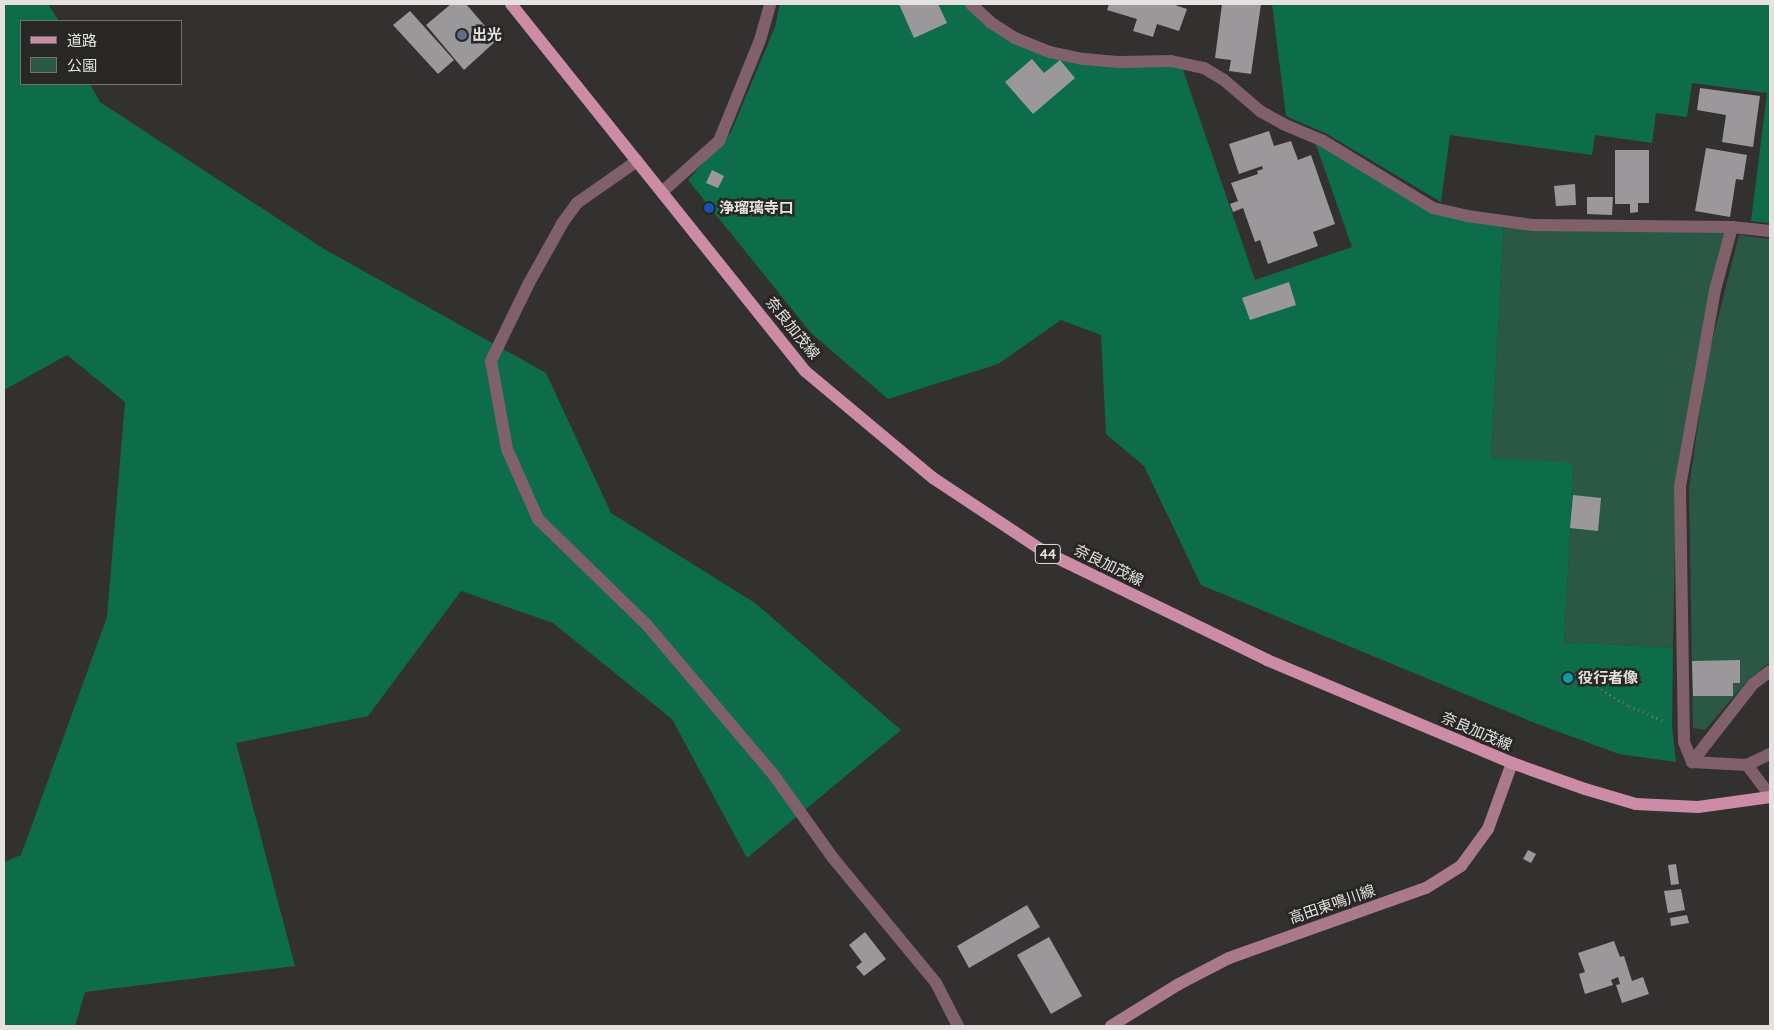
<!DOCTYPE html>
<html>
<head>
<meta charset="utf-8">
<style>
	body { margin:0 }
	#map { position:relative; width:1774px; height:1030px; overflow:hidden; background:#32312f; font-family:Quicksand,"Noto Sans JP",sans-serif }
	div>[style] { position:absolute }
	.green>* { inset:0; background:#2b5844 }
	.forest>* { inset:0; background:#0d6d4b }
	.building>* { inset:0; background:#9b989b }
	.path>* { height:3px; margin-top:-1.5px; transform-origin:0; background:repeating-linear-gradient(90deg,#72716f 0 1px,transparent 0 5px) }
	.street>* { height:12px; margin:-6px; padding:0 6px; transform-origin:6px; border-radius:6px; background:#80606b }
	.secondary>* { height:12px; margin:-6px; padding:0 6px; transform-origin:6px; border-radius:6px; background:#ab798c }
	.primary>* { height:12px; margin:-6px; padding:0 6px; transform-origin:6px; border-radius:6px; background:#cd8ca5 }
	.dots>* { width:14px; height:14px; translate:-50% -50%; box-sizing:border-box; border:2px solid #282725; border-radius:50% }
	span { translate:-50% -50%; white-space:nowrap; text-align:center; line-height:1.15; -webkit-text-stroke:5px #282725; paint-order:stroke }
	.shield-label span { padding:1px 4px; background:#282725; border:1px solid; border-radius:4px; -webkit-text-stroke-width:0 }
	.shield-label { font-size:14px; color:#e3e2e0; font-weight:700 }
	.poi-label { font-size:15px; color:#e3e2e0; font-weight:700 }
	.left { translate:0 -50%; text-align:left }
	.street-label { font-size:15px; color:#e3e2e0 }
	.frame { position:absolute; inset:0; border:5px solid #e3e2e0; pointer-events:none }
	.legend { position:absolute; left:20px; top:20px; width:162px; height:65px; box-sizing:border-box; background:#282725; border:1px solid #737270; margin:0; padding:6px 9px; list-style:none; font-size:15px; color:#e3e2e0 }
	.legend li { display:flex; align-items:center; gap:10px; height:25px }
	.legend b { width:25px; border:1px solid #737270 }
</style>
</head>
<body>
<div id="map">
	<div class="green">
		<i style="clip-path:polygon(1504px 221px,1727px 231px,1711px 290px,1696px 362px,1676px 487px,1673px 648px,1564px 642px,1574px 464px,1491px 458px)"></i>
		<i style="clip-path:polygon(1739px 235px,1770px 239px,1770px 662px,1748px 680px,1705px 730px,1693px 728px,1689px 488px,1707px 361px)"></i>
	</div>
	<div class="forest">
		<i style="clip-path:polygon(4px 4px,48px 4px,59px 21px,21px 21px,21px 84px,90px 84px,100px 102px,324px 249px,546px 373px,611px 513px,755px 603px,901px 730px,747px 858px,672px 719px,553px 623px,461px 591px,368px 716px,236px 743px,295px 966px,85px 992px,75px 1026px,4px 1026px,4px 862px,21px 855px,107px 617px,125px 402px,67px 355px,4px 390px)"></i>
		<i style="clip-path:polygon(780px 4px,965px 4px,1049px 56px,1182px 67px,1255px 280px,1352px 247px,1315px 142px,1403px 194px,1504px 221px,1491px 458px,1574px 463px,1564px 642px,1673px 648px,1672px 726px,1676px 762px,1619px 754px,1535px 723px,1201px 585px,1144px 466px,1106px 434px,1101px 335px,1061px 320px,998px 364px,888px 399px,811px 333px,688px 180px,731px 132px,775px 27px)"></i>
		<i style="clip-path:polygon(1272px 4px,1770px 4px,1770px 223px,1751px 221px,1767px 93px,1692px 83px,1687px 117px,1656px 113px,1652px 143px,1595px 135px,1592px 155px,1450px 135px,1441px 202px,1327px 134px,1286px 116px)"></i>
	</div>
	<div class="building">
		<i style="clip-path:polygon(451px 4px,466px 4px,497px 40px,464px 70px,426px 25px)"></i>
		<i style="clip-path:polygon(899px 4px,938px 4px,947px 23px,914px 38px)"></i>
		<i style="clip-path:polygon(1109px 4px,1172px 4px,1187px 9px,1179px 31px,1157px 24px,1153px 37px,1133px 31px,1137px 19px,1107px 10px)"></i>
		<i style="clip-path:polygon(1222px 4px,1261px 4px,1251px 74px,1229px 71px,1231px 60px,1215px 58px)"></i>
		<i style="clip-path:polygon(410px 11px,454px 60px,438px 74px,393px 25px)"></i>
		<i style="clip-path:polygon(1032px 59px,1044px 73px,1060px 60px,1075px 78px,1033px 114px,1005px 82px)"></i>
		<i style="clip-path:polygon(1700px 88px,1760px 96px,1753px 147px,1722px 142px,1726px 115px,1697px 110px)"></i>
		<i style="clip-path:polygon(1269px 131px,1274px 146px,1291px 141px,1298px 160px,1311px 155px,1335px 224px,1313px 232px,1318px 246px,1268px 264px,1260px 240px,1255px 242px,1243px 208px,1233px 212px,1230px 204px,1238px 201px,1231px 183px,1258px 174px,1257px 171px,1263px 169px,1262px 166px,1239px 174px,1229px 144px)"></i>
		<i style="clip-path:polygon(1706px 148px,1747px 155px,1743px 180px,1736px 179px,1730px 217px,1695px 211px)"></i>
		<i style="clip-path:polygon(1615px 150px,1649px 150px,1649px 203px,1638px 203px,1638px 212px,1630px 213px,1630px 204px,1615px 204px)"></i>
		<i style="clip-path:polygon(712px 170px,724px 176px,718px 188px,706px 183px)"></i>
		<i style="clip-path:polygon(1575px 184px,1576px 205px,1556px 206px,1554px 186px)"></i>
		<i style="clip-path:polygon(1587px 197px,1613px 197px,1612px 215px,1587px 214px)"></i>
		<i style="clip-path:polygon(1289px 282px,1296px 305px,1250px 320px,1242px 298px)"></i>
		<i style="clip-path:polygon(1573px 495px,1601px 498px,1598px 531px,1570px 528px)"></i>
		<i style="clip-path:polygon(1740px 660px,1740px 683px,1733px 683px,1733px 696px,1693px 696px,1692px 661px)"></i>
		<i style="clip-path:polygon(1528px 850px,1536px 854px,1531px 863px,1523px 859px)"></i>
		<i style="clip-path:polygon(1676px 864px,1679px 884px,1671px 885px,1668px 865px)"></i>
		<i style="clip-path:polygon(1681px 889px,1685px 910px,1668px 913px,1664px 891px)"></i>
		<i style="clip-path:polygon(1027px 905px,1040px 927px,969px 968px,957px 946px)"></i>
		<i style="clip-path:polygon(1687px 915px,1689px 923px,1671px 926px,1670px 918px)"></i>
		<i style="clip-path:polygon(865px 932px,886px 959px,864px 976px,856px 967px,862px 962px,849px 945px)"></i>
		<i style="clip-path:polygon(1049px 937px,1082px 996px,1051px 1014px,1017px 955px)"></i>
		<i style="clip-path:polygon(1614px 941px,1620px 957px,1624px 956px,1632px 981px,1643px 977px,1649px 994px,1622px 1003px,1616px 985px,1620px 984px,1618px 977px,1611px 980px,1613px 985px,1585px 994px,1579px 974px,1585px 972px,1578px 953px)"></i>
	</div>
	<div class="path">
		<i style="left:1584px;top:679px;width:52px;rotate:31deg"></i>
		<i style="left:1629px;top:706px;width:39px;rotate:23deg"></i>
	</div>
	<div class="street">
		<i style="left:971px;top:4px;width:26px;rotate:43deg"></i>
		<i style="left:990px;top:22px;width:30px;rotate:33deg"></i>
		<i style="left:1015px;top:38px;width:38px;rotate:22deg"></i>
		<i style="left:1050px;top:52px;width:35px;rotate:12deg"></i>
		<i style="left:1084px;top:59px;width:36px;rotate:5deg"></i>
		<i style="left:1120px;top:62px;width:51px;rotate:-1.1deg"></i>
		<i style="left:1171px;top:61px;width:34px;rotate:12deg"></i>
		<i style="left:1204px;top:68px;width:23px;rotate:31deg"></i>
		<i style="left:1224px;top:80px;width:48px;rotate:40.7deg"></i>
		<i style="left:1260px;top:111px;width:26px;rotate:29deg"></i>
		<i style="left:1283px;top:124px;width:43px;rotate:23deg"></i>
		<i style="left:1323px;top:141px;width:129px;rotate:31.3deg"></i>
		<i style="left:1433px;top:208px;width:35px;rotate:13deg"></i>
		<i style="left:1467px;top:216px;width:67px;rotate:7.8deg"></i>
		<i style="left:1533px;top:225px;width:199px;rotate:0.6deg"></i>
		<i style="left:1732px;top:227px;width:65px;rotate:105.1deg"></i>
		<i style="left:1715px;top:290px;width:200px;rotate:100.1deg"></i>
		<i style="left:1680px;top:487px;width:255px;rotate:89.1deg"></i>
		<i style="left:1684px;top:742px;width:22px;rotate:68deg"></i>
		<i style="left:1692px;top:762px;width:55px;rotate:3.1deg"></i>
		<i style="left:1747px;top:765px;width:38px;rotate:53deg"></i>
		<i style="left:637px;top:161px;width:73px;rotate:145deg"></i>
		<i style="left:577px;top:203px;width:26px;rotate:126deg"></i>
		<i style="left:562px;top:224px;width:68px;rotate:119.2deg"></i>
		<i style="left:529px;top:283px;width:87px;rotate:116deg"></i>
		<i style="left:491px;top:361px;width:89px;rotate:79.7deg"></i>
		<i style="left:507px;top:449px;width:77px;rotate:66.1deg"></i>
		<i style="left:538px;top:519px;width:152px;rotate:44.2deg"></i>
		<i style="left:647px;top:625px;width:195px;rotate:49.8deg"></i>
		<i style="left:773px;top:774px;width:103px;rotate:54.5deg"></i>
		<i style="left:833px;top:858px;width:162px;rotate:50.5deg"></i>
		<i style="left:936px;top:983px;width:48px;rotate:62.9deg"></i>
		<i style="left:663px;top:191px;width:75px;rotate:-41.8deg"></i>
		<i style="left:719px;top:141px;width:109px;rotate:-67.9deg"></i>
		<i style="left:760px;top:40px;width:37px;rotate:-74deg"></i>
		<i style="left:1732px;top:227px;width:38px;rotate:6deg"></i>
		<i style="left:1692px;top:762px;width:99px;rotate:-52deg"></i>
		<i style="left:1753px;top:684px;width:21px;rotate:-37deg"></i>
		<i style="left:1747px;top:765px;width:25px;rotate:-26deg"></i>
	</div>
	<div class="secondary">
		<i style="left:1111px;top:1026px;width:80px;rotate:-31.7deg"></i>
		<i style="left:1179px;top:984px;width:56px;rotate:-27.5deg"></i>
		<i style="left:1229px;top:958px;width:209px;rotate:-19.6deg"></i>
		<i style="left:1426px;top:888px;width:41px;rotate:-32.2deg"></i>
		<i style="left:1461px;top:866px;width:46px;rotate:-53.9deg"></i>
		<i style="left:1488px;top:829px;width:70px;rotate:-70deg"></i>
	</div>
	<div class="primary">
		<i style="left:511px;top:4px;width:470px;rotate:51.3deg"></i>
		<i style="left:805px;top:371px;width:167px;rotate:39.9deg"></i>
		<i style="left:933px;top:478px;width:134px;rotate:33.5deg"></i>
		<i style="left:1045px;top:552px;width:247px;rotate:25.9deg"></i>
		<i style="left:1267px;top:660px;width:266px;rotate:22.8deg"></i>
		<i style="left:1512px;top:763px;width:77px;rotate:19.6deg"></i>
		<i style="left:1585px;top:789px;width:53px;rotate:16.4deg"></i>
		<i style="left:1636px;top:804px;width:62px;rotate:2.8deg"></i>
		<i style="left:1698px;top:807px;width:73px;rotate:-7.9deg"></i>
	</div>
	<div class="dots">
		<i style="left:462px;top:35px;background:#5c6f8a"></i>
		<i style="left:709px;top:208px;background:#1a4fb4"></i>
		<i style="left:1568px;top:678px;background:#0f9aa8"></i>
	</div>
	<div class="shield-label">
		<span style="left:1048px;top:554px">44</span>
	</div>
	<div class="poi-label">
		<span class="left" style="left:472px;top:35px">出光</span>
		<span class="left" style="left:719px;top:208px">浄瑠璃寺口</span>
		<span class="left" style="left:1578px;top:678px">役行者像</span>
	</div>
	<div class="street-label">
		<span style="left:793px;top:328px;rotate:51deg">奈良加茂線</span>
		<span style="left:1109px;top:565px;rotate:26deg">奈良加茂線</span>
		<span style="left:1477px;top:731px;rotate:23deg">奈良加茂線</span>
		<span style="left:1332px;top:904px;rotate:-19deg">高田東鳴川線</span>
	</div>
	<div class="frame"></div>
	<ul class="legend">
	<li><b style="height:6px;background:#cd8ca5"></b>道路</li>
	<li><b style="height:14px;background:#2b5844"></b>公園</li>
	</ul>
</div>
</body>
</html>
